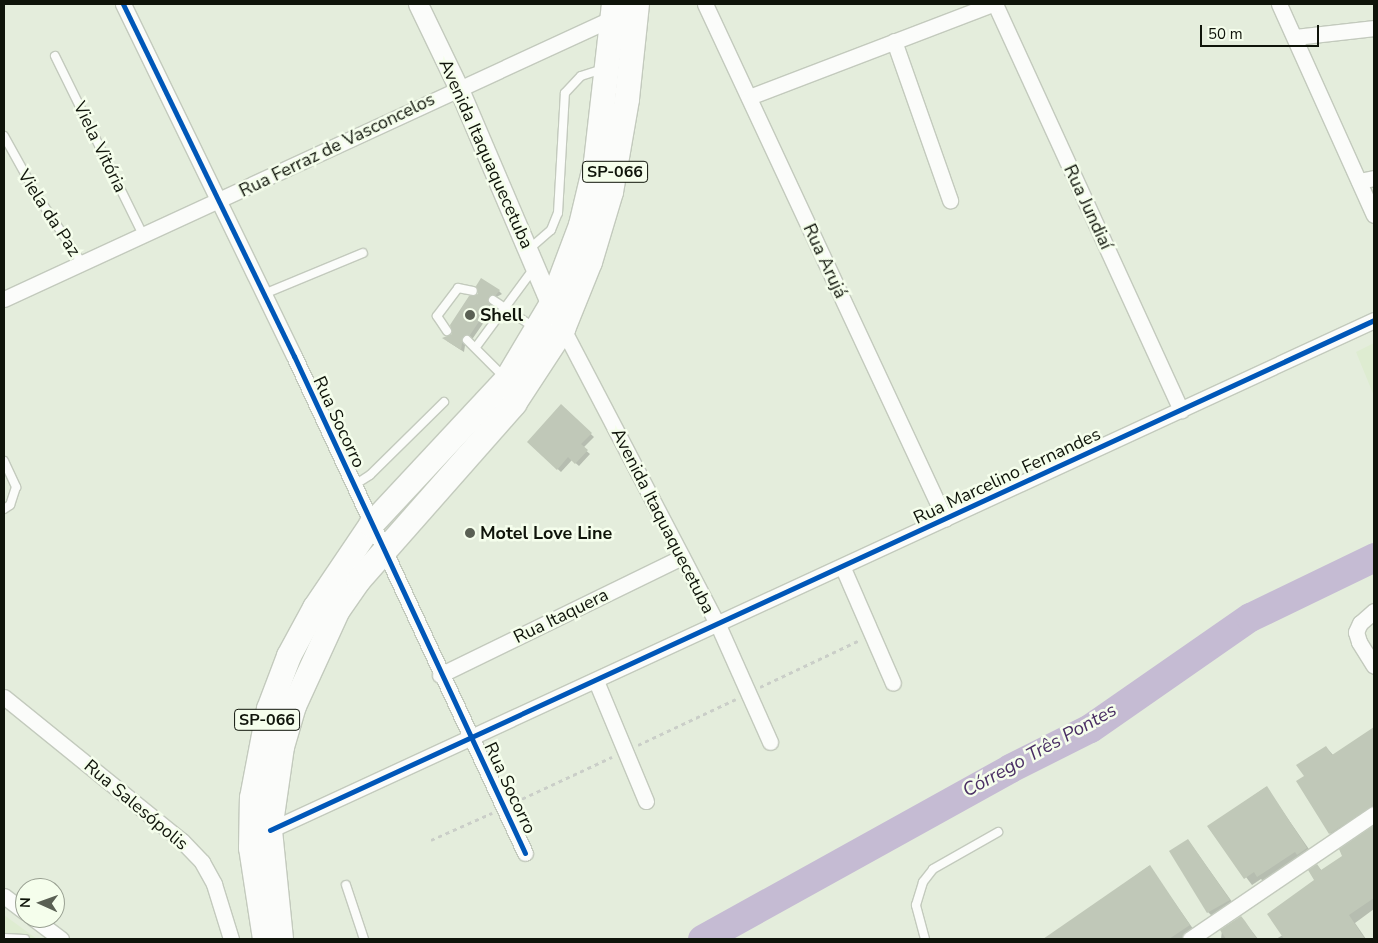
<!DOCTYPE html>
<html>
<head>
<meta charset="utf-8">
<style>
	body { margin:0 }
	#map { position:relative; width:1378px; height:943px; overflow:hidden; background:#e4eddc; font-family:"Nunito Sans",sans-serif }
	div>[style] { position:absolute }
	.built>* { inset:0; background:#deecd1 }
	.shadow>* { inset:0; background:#0003 }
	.river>* { height:29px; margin:-14.5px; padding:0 14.5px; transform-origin:14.5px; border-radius:14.5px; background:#c5bbd3 }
	.building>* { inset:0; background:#c0c8b8 }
	.path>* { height:3px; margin-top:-1.5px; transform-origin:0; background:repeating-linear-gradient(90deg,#cacec8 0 4px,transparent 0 8px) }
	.roads { filter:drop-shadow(1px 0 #c3cabd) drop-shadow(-1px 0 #c3cabd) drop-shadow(0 1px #c3cabd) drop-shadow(0 -1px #c3cabd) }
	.service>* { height:8px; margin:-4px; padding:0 4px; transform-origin:4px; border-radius:4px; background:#fbfcfa }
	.minor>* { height:15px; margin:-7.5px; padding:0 7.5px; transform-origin:7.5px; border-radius:7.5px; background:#fbfcfa }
	.tertiary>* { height:19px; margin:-9.5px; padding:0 9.5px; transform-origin:9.5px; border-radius:9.5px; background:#fbfcfa }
	.primary>* { height:24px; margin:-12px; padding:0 12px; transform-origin:12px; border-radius:12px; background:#fbfcfa }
	.cycleway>* { height:5px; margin:-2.5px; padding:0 2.5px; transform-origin:2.5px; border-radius:2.5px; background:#0057b8 }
	.dots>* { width:14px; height:14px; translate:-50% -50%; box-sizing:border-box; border:2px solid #f5feec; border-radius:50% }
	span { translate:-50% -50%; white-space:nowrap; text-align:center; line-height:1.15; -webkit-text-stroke:5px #f5feec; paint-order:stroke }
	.shield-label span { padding:1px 4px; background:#f5feec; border:1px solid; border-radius:4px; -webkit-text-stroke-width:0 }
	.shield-label { font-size:16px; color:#0f140a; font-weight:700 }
	.street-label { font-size:18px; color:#0f140a }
	.poi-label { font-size:18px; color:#0f140a; font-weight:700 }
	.left { translate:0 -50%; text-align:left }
	.water-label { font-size:19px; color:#4a2f64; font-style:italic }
	.frame { position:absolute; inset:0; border:5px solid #0f140a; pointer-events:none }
	.north { position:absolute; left:15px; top:878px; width:50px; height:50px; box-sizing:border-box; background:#f5feec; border:1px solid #99a092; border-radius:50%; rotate:272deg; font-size:14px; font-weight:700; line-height:20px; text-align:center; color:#0f140a }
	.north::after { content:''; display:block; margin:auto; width:18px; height:22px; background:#5a6054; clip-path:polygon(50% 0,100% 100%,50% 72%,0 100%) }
	.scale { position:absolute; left:1200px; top:25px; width:119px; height:22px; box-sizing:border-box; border:2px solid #0f140a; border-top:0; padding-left:6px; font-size:15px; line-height:18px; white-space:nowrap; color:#0f140a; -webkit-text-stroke:4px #f5feec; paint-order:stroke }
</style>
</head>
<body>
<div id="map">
	<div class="built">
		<i style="clip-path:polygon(1374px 343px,1374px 396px,1356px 352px)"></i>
		<i style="clip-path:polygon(4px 915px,37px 939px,4px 939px)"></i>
	</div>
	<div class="shadow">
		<i style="clip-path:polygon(499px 291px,502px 294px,491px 300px,493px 309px,473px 338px,466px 339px,464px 352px,447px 341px,453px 335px,470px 297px)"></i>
		<i style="clip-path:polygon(561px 406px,594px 437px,583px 448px,590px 454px,579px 466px,572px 460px,561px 472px,528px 442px)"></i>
		<i style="clip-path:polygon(1374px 729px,1374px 809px,1336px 840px,1330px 833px,1306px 777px,1326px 747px,1334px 756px)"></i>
		<i style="clip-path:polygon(1266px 787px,1313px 855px,1265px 883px,1261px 879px,1252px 885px,1208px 827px)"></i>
		<i style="clip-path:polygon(1374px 827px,1374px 909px,1355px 923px,1366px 939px,1276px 939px,1283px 935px,1316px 880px,1317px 865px,1322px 871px,1343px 857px,1340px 850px)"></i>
		<i style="clip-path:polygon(1188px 840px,1235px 906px,1215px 919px,1208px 912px)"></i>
		<i style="clip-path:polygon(1149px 866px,1196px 933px,1191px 939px,1048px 939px)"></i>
		<i style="clip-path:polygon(1241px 917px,1258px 939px,1221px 939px,1222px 930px)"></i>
	</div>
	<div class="river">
		<i style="left:702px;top:939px;width:352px;rotate:-29deg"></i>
		<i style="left:1010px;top:768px;width:89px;rotate:-26.6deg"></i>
		<i style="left:1090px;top:728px;width:195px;rotate:-34.8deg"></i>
		<i style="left:1250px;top:617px;width:138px;rotate:-25.8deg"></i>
	</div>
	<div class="building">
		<i style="clip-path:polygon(481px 278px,500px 290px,496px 295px,488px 297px,490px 305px,470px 335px,463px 336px,461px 350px,442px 338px,452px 334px,450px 325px,469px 296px,478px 294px,476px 286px)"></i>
		<i style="clip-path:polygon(561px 404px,592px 433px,581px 444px,588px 450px,575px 464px,568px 457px,557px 470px,527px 442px)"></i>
		<i style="clip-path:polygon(1374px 727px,1374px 805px,1329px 834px,1296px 781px,1304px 776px,1296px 765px,1326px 746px,1332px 755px)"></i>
		<i style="clip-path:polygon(1267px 786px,1307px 848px,1297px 855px,1295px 852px,1257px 877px,1254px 872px,1244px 879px,1207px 826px)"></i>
		<i style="clip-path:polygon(1374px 825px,1374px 898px,1349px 915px,1365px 939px,1284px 939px,1267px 914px,1314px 880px,1308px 870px,1317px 864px,1321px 870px,1342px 856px,1339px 849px)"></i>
		<i style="clip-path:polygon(1188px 839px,1230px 900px,1207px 913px,1169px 851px)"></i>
		<i style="clip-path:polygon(1150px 865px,1190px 925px,1169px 939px,1043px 939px)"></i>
		<i style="clip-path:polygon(1241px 916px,1245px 921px,1257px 939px,1226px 939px,1220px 930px)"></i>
	</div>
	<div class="path">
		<i style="left:760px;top:687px;width:110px;rotate:-25.2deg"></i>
		<i style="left:638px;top:745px;width:108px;rotate:-25.1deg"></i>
		<i style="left:515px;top:802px;width:107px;rotate:-24.9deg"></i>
		<i style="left:431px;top:840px;width:67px;rotate:-23.9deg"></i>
	</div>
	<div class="roads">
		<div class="service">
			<i style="left:55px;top:56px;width:202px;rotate:63.8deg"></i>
			<i style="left:4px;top:136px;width:70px;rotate:60.9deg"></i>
			<i style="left:38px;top:197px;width:79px;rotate:56.3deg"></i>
			<i style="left:528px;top:250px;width:30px;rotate:-41deg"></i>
			<i style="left:551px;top:230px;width:18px;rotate:-68deg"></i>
			<i style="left:558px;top:213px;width:120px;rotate:-86.7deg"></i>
			<i style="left:565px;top:93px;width:23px;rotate:-47deg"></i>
			<i style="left:581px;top:76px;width:22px;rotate:-18deg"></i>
			<i style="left:264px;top:294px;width:107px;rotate:-22.5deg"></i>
			<i style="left:493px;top:300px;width:50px;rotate:33.7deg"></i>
			<i style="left:447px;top:331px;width:18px;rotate:-124deg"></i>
			<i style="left:437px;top:316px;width:35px;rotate:-53deg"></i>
			<i style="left:458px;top:288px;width:15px;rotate:11deg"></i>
			<i style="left:467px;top:340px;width:54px;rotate:45deg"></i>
			<i style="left:476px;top:347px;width:98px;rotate:-53.7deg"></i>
			<i style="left:4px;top:461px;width:29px;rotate:65deg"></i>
			<i style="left:16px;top:487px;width:19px;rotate:108deg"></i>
			<i style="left:10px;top:505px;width:7px;rotate:146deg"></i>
			<i style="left:353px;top:486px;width:20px;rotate:-33deg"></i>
			<i style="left:370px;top:475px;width:104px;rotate:-44.6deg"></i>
			<i style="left:346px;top:885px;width:57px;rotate:71.6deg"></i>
			<i style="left:4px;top:938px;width:21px;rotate:3deg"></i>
			<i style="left:925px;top:939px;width:35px;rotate:-105deg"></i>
			<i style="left:916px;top:905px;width:24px;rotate:-73deg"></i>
			<i style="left:923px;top:882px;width:16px;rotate:-52deg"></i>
			<i style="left:933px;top:869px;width:75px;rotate:-29.6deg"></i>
		</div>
		<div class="minor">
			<i style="left:123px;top:4px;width:391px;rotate:64.1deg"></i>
			<i style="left:294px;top:356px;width:548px;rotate:65.07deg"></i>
			<i style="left:705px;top:4px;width:568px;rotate:65.01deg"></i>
			<i style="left:995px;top:4px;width:447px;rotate:65.4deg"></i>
			<i style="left:1279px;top:4px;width:231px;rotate:65.8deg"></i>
			<i style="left:1295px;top:37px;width:80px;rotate:-6.5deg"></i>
			<i style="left:894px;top:41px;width:169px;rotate:70.6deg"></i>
			<i style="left:749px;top:97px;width:260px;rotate:-20.9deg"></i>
			<i style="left:1359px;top:181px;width:15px;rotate:-11deg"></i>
			<i style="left:4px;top:299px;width:675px;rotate:-24.78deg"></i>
			<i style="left:563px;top:329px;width:334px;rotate:62.4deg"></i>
			<i style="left:718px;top:625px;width:128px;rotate:66deg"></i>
			<i style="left:843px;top:568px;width:125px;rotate:66.5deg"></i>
			<i style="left:1374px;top:611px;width:18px;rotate:139deg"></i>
			<i style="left:1360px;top:623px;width:10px;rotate:114deg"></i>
			<i style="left:1356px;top:632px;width:10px;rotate:73deg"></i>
			<i style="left:1359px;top:642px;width:28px;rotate:58deg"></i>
			<i style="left:440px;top:675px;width:269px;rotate:-26deg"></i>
			<i style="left:596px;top:681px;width:130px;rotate:67.4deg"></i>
			<i style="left:4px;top:697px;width:229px;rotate:39deg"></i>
			<i style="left:182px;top:841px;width:29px;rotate:46deg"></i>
			<i style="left:202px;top:862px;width:25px;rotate:61deg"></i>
			<i style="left:214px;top:884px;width:58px;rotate:72.8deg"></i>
			<i style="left:270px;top:830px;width:1216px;rotate:-24.79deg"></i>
			<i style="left:4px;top:896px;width:26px;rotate:37deg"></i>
			<i style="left:33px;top:918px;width:35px;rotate:37deg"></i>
			<i style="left:1190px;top:939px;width:222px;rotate:-34.2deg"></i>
		</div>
		<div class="tertiary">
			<i style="left:418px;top:4px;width:92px;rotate:64.3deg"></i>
			<i style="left:458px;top:87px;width:237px;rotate:66.9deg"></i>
		</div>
		<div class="primary">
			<i style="left:265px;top:939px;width:92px;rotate:-98.7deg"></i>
			<i style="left:251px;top:848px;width:50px;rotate:-88.9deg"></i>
			<i style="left:252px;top:798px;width:91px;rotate:-79.2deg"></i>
			<i style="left:269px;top:709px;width:57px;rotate:-69.3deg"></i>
			<i style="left:289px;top:656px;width:55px;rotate:-61.6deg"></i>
			<i style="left:315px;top:608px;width:100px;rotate:-56deg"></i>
			<i style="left:371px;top:525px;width:200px;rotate:-47deg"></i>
			<i style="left:507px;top:379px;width:86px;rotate:-59.3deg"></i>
			<i style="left:551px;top:305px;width:85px;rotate:-69.4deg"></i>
			<i style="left:581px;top:225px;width:65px;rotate:-76.6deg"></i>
			<i style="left:596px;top:162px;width:159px;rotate:-83.5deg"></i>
			<i style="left:281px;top:939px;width:110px;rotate:-95.8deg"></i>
			<i style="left:270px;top:830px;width:84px;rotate:-81.8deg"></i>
			<i style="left:282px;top:747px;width:43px;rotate:-73.7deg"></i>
			<i style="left:294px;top:706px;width:106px;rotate:-65.4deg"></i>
			<i style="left:338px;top:610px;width:37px;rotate:-55deg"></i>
			<i style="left:359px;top:580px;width:235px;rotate:-48.6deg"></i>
			<i style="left:514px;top:404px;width:90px;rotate:-56.8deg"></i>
			<i style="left:563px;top:329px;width:72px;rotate:-68.1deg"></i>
			<i style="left:590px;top:262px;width:73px;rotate:-73.3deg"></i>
			<i style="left:611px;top:192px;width:94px;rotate:-80.2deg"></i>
			<i style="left:627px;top:99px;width:96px;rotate:-84deg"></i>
		</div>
	</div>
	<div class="cycleway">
		<i style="left:123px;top:4px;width:391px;rotate:64.1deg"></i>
		<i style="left:294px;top:356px;width:548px;rotate:65.07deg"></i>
		<i style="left:270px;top:830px;width:1216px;rotate:-24.79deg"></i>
	</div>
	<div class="dots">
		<i style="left:470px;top:315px;background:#5a6054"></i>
		<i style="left:470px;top:533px;background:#5a6054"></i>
	</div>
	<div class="shield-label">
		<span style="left:615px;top:172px">SP-066</span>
		<span style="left:267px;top:720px">SP-066</span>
	</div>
	<div class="street-label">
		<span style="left:337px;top:145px;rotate:-26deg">Rua Ferraz de Vasconcelos</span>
		<span style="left:100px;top:147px;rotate:64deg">Viela Vitória</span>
		<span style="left:486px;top:154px;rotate:66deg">Avenida Itaquaquecetuba</span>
		<span style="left:1088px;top:207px;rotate:65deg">Rua Jundiaí</span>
		<span style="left:49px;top:213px;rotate:57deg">Viela da Paz</span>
		<span style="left:825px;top:261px;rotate:65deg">Rua Arujá</span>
		<span style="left:339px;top:422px;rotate:65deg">Rua Socorro</span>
		<span style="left:1007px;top:476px;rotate:-25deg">Rua Marcelino Fernandes</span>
		<span style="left:663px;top:521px;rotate:63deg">Avenida Itaquaquecetuba</span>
		<span style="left:561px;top:616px;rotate:-26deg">Rua Itaquera</span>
		<span style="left:510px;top:788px;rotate:65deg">Rua Socorro</span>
		<span style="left:136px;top:805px;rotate:40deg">Rua Salesópolis</span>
	</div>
	<div class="poi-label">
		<span class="left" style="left:480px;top:315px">Shell</span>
		<span class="left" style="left:480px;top:533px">Motel Love Line</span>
	</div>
	<div class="water-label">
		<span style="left:1040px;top:751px;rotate:-29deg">Córrego Três Pontes</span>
	</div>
	<div class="frame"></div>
	<div class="north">N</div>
	<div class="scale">50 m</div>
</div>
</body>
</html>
